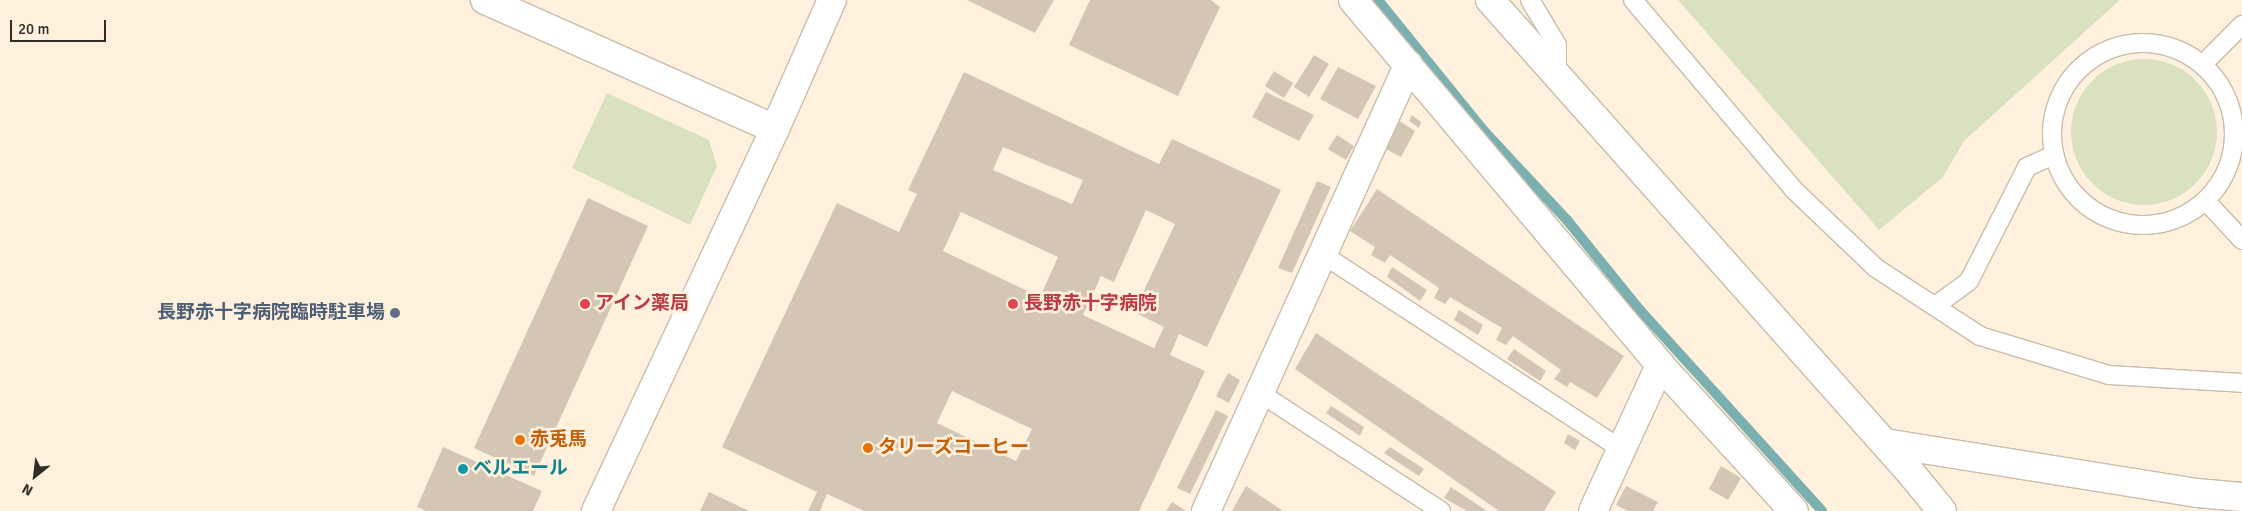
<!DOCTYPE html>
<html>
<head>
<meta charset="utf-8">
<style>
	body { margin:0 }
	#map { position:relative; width:2242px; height:511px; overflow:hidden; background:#fff1de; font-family:Signika,"Noto Sans JP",sans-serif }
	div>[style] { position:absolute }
	.green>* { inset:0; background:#dae1c0 }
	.round { border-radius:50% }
	.stream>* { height:10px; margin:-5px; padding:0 5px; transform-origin:5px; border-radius:5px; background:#7bb0b0 }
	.building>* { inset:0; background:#d3c6b4 }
	.roads { filter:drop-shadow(1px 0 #c9bcaa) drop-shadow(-1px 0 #c9bcaa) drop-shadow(0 1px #c9bcaa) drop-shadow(0 -1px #c9bcaa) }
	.service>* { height:18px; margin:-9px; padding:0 9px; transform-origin:9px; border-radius:9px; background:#fff }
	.service>.ring { margin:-9px; padding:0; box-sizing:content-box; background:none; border:18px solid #fff; border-radius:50% }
	.minor>* { height:28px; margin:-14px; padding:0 14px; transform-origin:14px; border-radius:14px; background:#fff }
	.tertiary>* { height:28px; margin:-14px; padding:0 14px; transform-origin:14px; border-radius:14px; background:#fff }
	.dots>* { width:14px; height:14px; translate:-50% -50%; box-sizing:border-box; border:2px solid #fff1de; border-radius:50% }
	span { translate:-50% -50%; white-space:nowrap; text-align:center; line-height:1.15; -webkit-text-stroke:5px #fff1de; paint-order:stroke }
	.health-label { font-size:19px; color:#be3a42; font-weight:700 }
	.left { translate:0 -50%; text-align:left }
	.service-label { font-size:19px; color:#4e5e75; font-weight:700 }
	.right { translate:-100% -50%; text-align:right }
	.food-label { font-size:19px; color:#c56008; font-weight:700 }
	.culture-label { font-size:19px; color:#0d838f; font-weight:700 }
	.north { position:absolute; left:10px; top:451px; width:50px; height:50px; -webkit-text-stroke:4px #fff1de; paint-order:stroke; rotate:209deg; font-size:14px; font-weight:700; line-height:20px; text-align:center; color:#312c25 }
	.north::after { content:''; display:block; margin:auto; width:18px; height:22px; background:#312c25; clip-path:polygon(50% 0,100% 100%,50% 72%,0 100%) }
	.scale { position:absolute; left:10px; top:20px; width:96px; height:22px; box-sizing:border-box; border:2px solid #312c25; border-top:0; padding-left:6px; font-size:15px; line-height:18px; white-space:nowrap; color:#312c25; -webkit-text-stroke:4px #fff1de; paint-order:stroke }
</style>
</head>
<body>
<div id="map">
	<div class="green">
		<i style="clip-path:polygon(1678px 0,2120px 0,1964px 141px,1943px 177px,1879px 230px)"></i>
		<i class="round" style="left:2071px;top:59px;width:146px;height:146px"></i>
		<i style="clip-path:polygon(607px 93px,709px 140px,717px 166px,690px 225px,572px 168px)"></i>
	</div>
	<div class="stream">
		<i style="left:1378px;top:0;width:169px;rotate:51deg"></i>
		<i style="left:1484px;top:131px;width:122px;rotate:47deg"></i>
		<i style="left:1567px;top:220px;width:116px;rotate:51deg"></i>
		<i style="left:1640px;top:310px;width:271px;rotate:47.8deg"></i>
	</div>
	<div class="building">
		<i style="clip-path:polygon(967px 0,1054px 0,1035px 33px)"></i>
		<i style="clip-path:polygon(1090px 0,1211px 0,1220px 7px,1178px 96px,1069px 45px)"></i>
		<i style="clip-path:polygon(1314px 55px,1329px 64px,1309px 97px,1294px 87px)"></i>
		<i style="clip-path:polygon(1338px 67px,1376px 86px,1358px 119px,1320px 99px)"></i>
		<i style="clip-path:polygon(1274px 71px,1293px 83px,1284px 98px,1265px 86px)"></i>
		<i style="clip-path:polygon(evenodd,964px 72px,1159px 164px,1172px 139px,1281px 190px,1207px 347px,1179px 334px,1170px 355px,1205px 371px,1139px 511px,864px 511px,827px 494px,820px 511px,808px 511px,817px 492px,722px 447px,837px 203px,899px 232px,917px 194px,908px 190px,964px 72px,1003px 147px,1083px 180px,1072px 204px,993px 170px,1003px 147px,964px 72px,1146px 210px,1175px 224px,1134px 312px,1164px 327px,1154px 348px,1083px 315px,1101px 276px,1114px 282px,1146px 210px,964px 72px,961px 212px,1058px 257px,1040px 297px,943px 251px,961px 212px,964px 72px,952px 391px,1032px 429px,1016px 461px,937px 423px,952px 391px)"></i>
		<i style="clip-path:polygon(1266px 92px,1314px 115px,1299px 141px,1252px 117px)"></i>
		<i style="clip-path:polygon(1412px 115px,1421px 122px,1419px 128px,1409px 121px)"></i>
		<i style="clip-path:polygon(1398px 120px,1415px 131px,1401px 157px,1386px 149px)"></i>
		<i style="clip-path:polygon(1337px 135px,1354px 146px,1346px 160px,1328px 149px)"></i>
		<i style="clip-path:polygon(1317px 181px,1331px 187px,1292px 273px,1278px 268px)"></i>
		<i style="clip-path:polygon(1377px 189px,1624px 356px,1597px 398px,1570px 382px,1567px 387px,1554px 379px,1561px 370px,1513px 336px,1506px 345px,1496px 340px,1502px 328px,1450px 297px,1445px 304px,1434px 298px,1439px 288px,1390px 255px,1385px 263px,1371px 255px,1375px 247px,1350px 231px)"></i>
		<i style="clip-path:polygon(588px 198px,648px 226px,534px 476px,474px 448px)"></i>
		<i style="clip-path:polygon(1392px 267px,1427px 290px,1420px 301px,1387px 277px)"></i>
		<i style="clip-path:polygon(1459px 310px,1483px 325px,1478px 335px,1454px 320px)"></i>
		<i style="clip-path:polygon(1316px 333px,1556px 492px,1544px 511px,1499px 511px,1295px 369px)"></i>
		<i style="clip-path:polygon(1514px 349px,1546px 371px,1540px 381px,1507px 359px)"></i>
		<i style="clip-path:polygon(1228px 373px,1240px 380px,1229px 403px,1216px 396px)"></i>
		<i style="clip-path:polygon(1331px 406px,1364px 427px,1360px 436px,1326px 413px)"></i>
		<i style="clip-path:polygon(1216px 410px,1228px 416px,1190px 494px,1177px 488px)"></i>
		<i style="clip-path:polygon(1568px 434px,1580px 441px,1575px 450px,1564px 443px)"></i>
		<i style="clip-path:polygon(443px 447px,542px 491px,533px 511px,426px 511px,417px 507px)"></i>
		<i style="clip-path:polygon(1390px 447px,1424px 469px,1419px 476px,1384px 453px)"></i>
		<i style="clip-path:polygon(1721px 466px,1741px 478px,1728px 500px,1709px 489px)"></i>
		<i style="clip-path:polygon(1246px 486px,1283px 511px,1232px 511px)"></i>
		<i style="clip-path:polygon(1626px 486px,1658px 502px,1653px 511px,1628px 511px,1616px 505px)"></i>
		<i style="clip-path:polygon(1451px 487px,1487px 511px,1467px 511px,1444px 498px)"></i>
		<i style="clip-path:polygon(709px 492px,749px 511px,700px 511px)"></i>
		<i style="clip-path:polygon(1172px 502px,1186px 511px,1166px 511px)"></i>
	</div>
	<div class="roads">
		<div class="service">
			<i style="left:1530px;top:0;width:52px;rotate:59deg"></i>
			<i style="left:1557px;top:45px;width:32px;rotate:90deg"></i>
			<i style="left:1633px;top:0;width:249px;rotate:49.7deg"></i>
			<i style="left:1794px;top:190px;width:113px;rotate:43.6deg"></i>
			<i style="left:1876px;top:268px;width:124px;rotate:33.2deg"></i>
			<i style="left:1980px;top:336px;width:135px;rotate:16.8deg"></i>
			<i style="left:2109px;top:375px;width:133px;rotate:3.4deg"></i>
			<i class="ring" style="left:2052px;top:43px;width:164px;height:164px"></i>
			<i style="left:2202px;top:65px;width:57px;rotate:-45deg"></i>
			<i style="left:2206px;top:201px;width:53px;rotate:47.3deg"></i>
			<i style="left:1322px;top:254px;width:357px;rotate:33.1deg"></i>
			<i style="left:1935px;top:306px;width:42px;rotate:-36.3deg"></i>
			<i style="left:1969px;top:281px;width:128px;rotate:-63deg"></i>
			<i style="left:2027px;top:167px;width:30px;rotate:-24deg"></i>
			<i style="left:1260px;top:393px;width:216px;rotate:33.1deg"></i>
		</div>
		<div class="minor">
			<i style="left:1353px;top:0;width:477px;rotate:49.9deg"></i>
			<i style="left:1660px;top:365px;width:198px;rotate:47.5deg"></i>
			<i style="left:1490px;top:0;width:632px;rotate:48.34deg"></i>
			<i style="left:1910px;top:472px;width:50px;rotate:50.6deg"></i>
			<i style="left:1885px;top:443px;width:316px;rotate:9.1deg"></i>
			<i style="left:2197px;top:493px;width:45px;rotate:5.1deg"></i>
			<i style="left:1206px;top:511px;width:490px;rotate:-65.6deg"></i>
			<i style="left:1593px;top:511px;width:161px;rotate:-65.3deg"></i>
		</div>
		<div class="tertiary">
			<i style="left:485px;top:0;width:317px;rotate:24deg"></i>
			<i style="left:596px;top:511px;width:422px;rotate:-64.9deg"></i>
			<i style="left:775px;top:129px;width:141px;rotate:-66.2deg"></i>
		</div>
	</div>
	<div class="dots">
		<i style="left:585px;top:304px;background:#e0444e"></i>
		<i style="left:1013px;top:304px;background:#e0444e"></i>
		<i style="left:395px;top:313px;background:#5c6f8a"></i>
		<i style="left:520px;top:440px;background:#e8710a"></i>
		<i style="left:868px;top:448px;background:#e8710a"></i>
		<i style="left:463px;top:469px;background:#0f9aa8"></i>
	</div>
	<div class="health-label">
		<span class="left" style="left:595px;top:304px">アイン薬局</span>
		<span class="left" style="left:1024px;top:304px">長野赤十字病院</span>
	</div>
	<div class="service-label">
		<span class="right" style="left:385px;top:313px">長野赤十字病院臨時駐車場</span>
	</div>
	<div class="food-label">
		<span class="left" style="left:530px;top:440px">赤兎馬</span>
		<span class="left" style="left:878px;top:448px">タリーズコーヒー</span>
	</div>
	<div class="culture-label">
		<span class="left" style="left:473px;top:469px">ベルエール</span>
	</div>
	<div class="north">N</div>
	<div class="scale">20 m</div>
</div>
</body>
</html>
